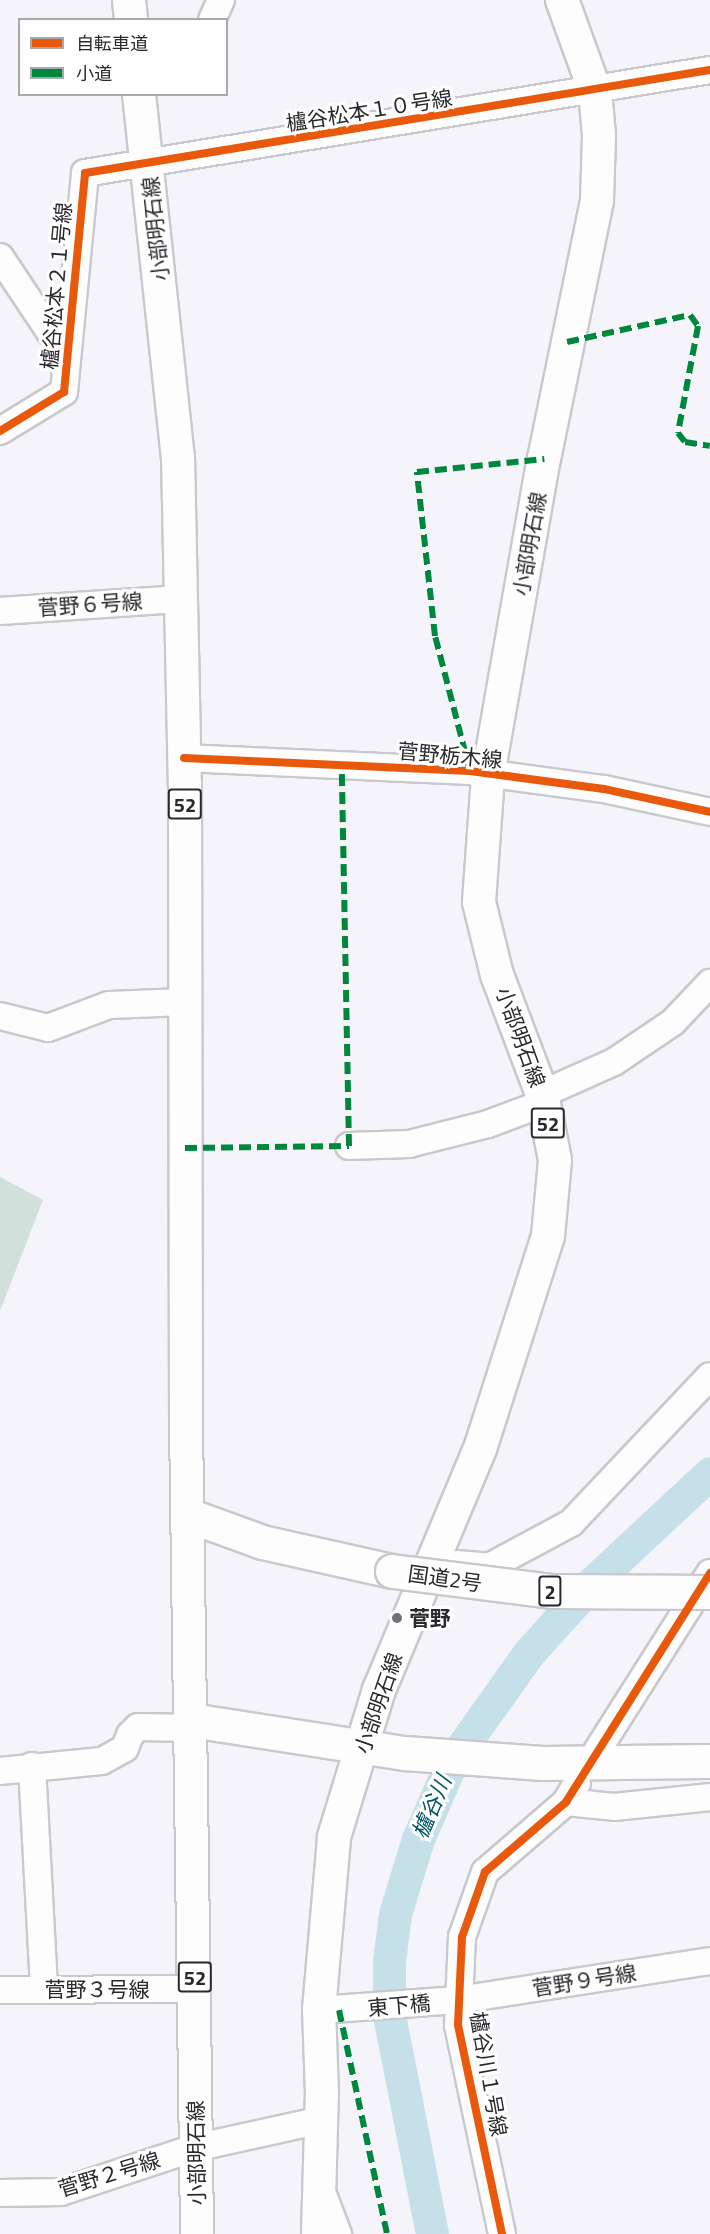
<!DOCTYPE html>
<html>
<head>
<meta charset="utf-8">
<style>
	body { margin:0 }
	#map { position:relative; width:710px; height:2234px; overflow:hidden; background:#f4f4fa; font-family:"Titillium Web","Noto Sans JP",sans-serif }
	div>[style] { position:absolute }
	.green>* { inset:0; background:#d1e0da }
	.river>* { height:33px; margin:-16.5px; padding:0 16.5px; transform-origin:16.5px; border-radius:16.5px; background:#c6e0e9 }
	.roads { filter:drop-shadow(2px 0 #c9c9cd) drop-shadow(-2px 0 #c9c9cd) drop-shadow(0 2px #c9c9cd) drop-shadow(0 -2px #c9c9cd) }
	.minor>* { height:26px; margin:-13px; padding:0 13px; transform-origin:13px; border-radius:13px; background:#fdfdfe }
	.major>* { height:32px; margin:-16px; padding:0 16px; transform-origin:16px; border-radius:16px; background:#fdfdfe }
	.highway>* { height:33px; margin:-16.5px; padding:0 16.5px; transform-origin:16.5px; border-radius:16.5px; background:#fdfdfe }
	.bridges { filter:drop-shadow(2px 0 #c9c9cd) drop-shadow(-2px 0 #c9c9cd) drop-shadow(0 2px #c9c9cd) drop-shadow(0 -2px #c9c9cd) }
	.highway-bridge>* { height:33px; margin:-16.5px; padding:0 16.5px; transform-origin:16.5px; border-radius:16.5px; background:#fdfdfe }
	.quiet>* { height:6px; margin-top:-3px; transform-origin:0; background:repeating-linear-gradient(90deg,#00873e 0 12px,transparent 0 18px) }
	.cycleway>* { height:8px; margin:-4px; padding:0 4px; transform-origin:4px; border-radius:4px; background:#e8590c }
	.dots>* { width:16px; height:16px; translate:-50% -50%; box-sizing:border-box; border:3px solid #fff; border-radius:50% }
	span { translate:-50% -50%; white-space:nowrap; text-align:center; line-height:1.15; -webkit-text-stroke:6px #fff; paint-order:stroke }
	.shield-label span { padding:2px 4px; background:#fff; border:2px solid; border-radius:4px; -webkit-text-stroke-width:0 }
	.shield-label { font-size:20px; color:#29292d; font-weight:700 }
	.street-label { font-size:21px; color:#29292d }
	.poi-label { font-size:21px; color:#29292d; font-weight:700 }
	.left { translate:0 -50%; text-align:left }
	.water-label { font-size:22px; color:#015664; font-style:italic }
	.legend { position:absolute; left:18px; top:18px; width:210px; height:78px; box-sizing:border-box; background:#fff; border:2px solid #a9a9ab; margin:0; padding:8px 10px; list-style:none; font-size:18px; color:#29292d }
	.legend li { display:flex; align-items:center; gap:12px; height:30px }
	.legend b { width:30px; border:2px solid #a9a9ab }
</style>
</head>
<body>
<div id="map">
	<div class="green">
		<i style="clip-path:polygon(0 1177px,43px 1200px,0 1311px)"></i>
	</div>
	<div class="river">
		<i style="left:432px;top:2234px;width:224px;rotate:-101.1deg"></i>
		<i style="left:389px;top:2014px;width:52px;rotate:-90deg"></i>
		<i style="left:389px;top:1962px;width:48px;rotate:-82.9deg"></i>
		<i style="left:395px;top:1914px;width:78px;rotate:-73deg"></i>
		<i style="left:418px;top:1839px;width:85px;rotate:-66.4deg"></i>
		<i style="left:452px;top:1761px;width:131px;rotate:-54.6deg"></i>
		<i style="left:528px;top:1654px;width:96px;rotate:-48deg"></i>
		<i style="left:592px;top:1583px;width:161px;rotate:-43deg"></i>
	</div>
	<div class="roads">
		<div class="minor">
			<i style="left:212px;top:20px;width:22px;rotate:-66deg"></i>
			<i style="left:0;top:257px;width:90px;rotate:56.3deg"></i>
			<i style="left:50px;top:332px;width:15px;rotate:32deg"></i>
			<i style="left:63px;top:340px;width:6px;rotate:-9deg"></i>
			<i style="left:0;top:431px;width:75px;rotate:-31.4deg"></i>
			<i style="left:64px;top:392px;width:220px;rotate:-84.5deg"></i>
			<i style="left:85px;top:173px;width:633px;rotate:-9.36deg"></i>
			<i style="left:0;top:611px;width:181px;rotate:-3.8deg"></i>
			<i style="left:184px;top:758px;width:286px;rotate:2.6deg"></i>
			<i style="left:470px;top:771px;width:135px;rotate:7.7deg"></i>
			<i style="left:604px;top:789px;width:108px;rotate:12.2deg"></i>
			<i style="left:0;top:1016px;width:49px;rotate:14deg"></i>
			<i style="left:48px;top:1028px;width:65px;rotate:-20.7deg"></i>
			<i style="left:109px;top:1005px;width:76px;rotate:-2.3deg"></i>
			<i style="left:542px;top:1094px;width:79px;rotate:-24deg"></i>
			<i style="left:614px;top:1062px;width:71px;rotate:-34.1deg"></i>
			<i style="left:673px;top:1022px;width:54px;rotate:-46.5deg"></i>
			<i style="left:349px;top:1146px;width:60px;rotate:-1.9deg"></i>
			<i style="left:409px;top:1144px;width:81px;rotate:-14.2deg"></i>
			<i style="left:488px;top:1124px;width:60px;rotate:-20.6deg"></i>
			<i style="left:457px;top:1564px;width:32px;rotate:5deg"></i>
			<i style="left:489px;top:1567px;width:93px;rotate:-28.2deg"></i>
			<i style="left:571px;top:1523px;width:202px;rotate:-46.6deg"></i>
			<i style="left:597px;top:1751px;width:211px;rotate:-57.6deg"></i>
			<i style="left:32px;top:1766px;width:224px;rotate:86.9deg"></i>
			<i style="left:0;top:1771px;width:102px;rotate:-5.6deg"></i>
			<i style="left:102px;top:1761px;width:26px;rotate:-29deg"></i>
			<i style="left:125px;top:1748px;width:14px;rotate:-69deg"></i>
			<i style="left:130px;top:1735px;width:11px;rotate:-45deg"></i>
			<i style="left:138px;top:1727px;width:54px;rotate:1.1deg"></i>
			<i style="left:566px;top:1802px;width:48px;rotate:5.9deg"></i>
			<i style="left:614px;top:1807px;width:97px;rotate:-5.9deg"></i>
			<i style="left:0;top:1990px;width:195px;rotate:-0.3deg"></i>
			<i style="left:319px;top:2010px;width:139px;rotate:-4.1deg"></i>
			<i style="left:458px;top:2000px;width:255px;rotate:-8.8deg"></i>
			<i style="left:322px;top:2192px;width:45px;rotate:69.1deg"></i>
			<i style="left:0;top:2193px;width:61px;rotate:-0.9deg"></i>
			<i style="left:61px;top:2192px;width:140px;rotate:-18.3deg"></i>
			<i style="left:194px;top:2148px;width:130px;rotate:-12.4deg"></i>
			<i style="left:502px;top:2234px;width:214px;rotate:-101.9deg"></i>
			<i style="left:458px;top:2025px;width:88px;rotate:-87.4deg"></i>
			<i style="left:462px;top:1937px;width:69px;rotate:-70.5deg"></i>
			<i style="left:485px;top:1872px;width:107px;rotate:-40.8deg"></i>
			<i style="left:566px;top:1802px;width:22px;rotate:-60deg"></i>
		</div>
		<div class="major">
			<i style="left:129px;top:0;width:20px;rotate:84deg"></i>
			<i style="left:139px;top:94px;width:365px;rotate:83.9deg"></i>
			<i style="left:178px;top:457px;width:328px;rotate:88.8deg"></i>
			<i style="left:185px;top:785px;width:637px;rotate:89.91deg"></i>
			<i style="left:186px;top:1422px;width:812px;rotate:89.22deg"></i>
			<i style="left:318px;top:2234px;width:140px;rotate:-88.4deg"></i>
			<i style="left:322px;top:2094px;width:84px;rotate:-92deg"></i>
			<i style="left:319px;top:2010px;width:174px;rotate:-85deg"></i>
			<i style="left:334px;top:1837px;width:154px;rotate:-73deg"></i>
			<i style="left:379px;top:1690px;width:261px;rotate:-67.3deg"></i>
			<i style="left:480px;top:1449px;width:224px;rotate:-72.3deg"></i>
			<i style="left:548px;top:1236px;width:76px;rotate:-84.7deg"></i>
			<i style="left:555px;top:1160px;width:67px;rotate:-101.1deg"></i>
			<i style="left:542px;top:1094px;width:127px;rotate:-110.7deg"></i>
			<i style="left:497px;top:975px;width:75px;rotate:-103.9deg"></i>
			<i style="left:479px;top:902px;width:127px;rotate:-85.9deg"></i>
			<i style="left:488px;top:775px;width:321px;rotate:-80deg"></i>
			<i style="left:544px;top:459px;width:264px;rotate:-78.4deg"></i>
			<i style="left:597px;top:200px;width:65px;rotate:-88.2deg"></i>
			<i style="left:599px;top:135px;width:44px;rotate:-95.2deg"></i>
			<i style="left:595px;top:91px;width:97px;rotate:-109.9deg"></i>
		</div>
		<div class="highway">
			<i style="left:188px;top:1515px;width:79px;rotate:20deg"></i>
			<i style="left:262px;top:1542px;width:133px;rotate:12.6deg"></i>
			<i style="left:191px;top:1720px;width:217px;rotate:8.8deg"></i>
			<i style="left:405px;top:1753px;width:137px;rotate:4.2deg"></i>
			<i style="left:542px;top:1763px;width:168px;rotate:-0.7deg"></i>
		</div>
	</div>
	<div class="bridges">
		<div class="highway-bridge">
			<i style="left:392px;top:1571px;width:162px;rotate:7.1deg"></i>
			<i style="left:553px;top:1591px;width:157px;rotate:0.4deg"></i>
		</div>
	</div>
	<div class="quiet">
		<i style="left:567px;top:342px;width:126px;rotate:-12.4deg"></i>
		<i style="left:690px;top:315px;width:14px;rotate:54deg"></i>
		<i style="left:698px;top:326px;width:109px;rotate:100.6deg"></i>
		<i style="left:678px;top:433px;width:11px;rotate:52deg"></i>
		<i style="left:685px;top:442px;width:25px;rotate:9deg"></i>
		<i style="left:470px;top:771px;width:139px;rotate:-104.5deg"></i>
		<i style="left:435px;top:636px;width:165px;rotate:-96.3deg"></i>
		<i style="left:417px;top:472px;width:128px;rotate:-5.8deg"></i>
		<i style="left:185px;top:1148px;width:164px;rotate:-0.7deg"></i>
		<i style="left:349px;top:1146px;width:381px;rotate:-91.1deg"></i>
		<i style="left:339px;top:2010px;width:229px;rotate:77.9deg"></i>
	</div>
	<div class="cycleway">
		<i style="left:0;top:431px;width:75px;rotate:-31.4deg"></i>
		<i style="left:64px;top:392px;width:220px;rotate:-84.5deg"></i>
		<i style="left:85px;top:173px;width:633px;rotate:-9.36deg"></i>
		<i style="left:184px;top:758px;width:286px;rotate:2.6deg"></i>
		<i style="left:470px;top:771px;width:135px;rotate:7.7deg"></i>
		<i style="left:604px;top:789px;width:108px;rotate:12.2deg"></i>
		<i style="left:502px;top:2234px;width:214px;rotate:-101.9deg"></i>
		<i style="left:458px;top:2025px;width:88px;rotate:-87.4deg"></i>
		<i style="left:462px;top:1937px;width:69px;rotate:-70.5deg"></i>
		<i style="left:485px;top:1872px;width:107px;rotate:-40.8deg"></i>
		<i style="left:566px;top:1802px;width:271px;rotate:-57.8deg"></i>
	</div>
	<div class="dots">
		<i style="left:397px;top:1618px;background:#707075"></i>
	</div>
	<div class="shield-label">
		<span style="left:185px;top:804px">52</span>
		<span style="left:548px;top:1123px">52</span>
		<span style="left:550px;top:1591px">2</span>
		<span style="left:195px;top:1977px">52</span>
	</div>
	<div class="street-label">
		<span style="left:369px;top:110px;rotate:-9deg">櫨谷松本１０号線</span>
		<span style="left:155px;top:229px;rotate:-96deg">小部明石線</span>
		<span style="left:56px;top:286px;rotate:-85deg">櫨谷松本２１号線</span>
		<span style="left:529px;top:544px;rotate:-80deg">小部明石線</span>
		<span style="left:90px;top:604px;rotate:-4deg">菅野６号線</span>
		<span style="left:450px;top:755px;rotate:5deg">菅野栃木線</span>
		<span style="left:521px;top:1037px;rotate:70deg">小部明石線</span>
		<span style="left:445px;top:1578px;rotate:8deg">国道2号</span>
		<span style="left:378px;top:1703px;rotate:-71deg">小部明石線</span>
		<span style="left:584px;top:1980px;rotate:-9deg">菅野９号線</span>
		<span style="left:97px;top:1989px">菅野３号線</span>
		<span style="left:399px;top:2005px;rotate:-5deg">東下橋</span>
		<span style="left:489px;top:2074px;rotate:80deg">櫨谷川１号線</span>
		<span style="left:196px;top:2153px;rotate:-91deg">小部明石線</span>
		<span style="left:109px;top:2174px;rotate:-17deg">菅野２号線</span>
	</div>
	<div class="poi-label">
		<span class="left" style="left:409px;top:1618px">菅野</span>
	</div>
	<div class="water-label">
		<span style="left:432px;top:1807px;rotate:-67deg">櫨谷川</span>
	</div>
	<ul class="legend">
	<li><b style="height:8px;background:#e8590c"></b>自転車道</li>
	<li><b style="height:8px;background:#00873e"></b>小道</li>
	</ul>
</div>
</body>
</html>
